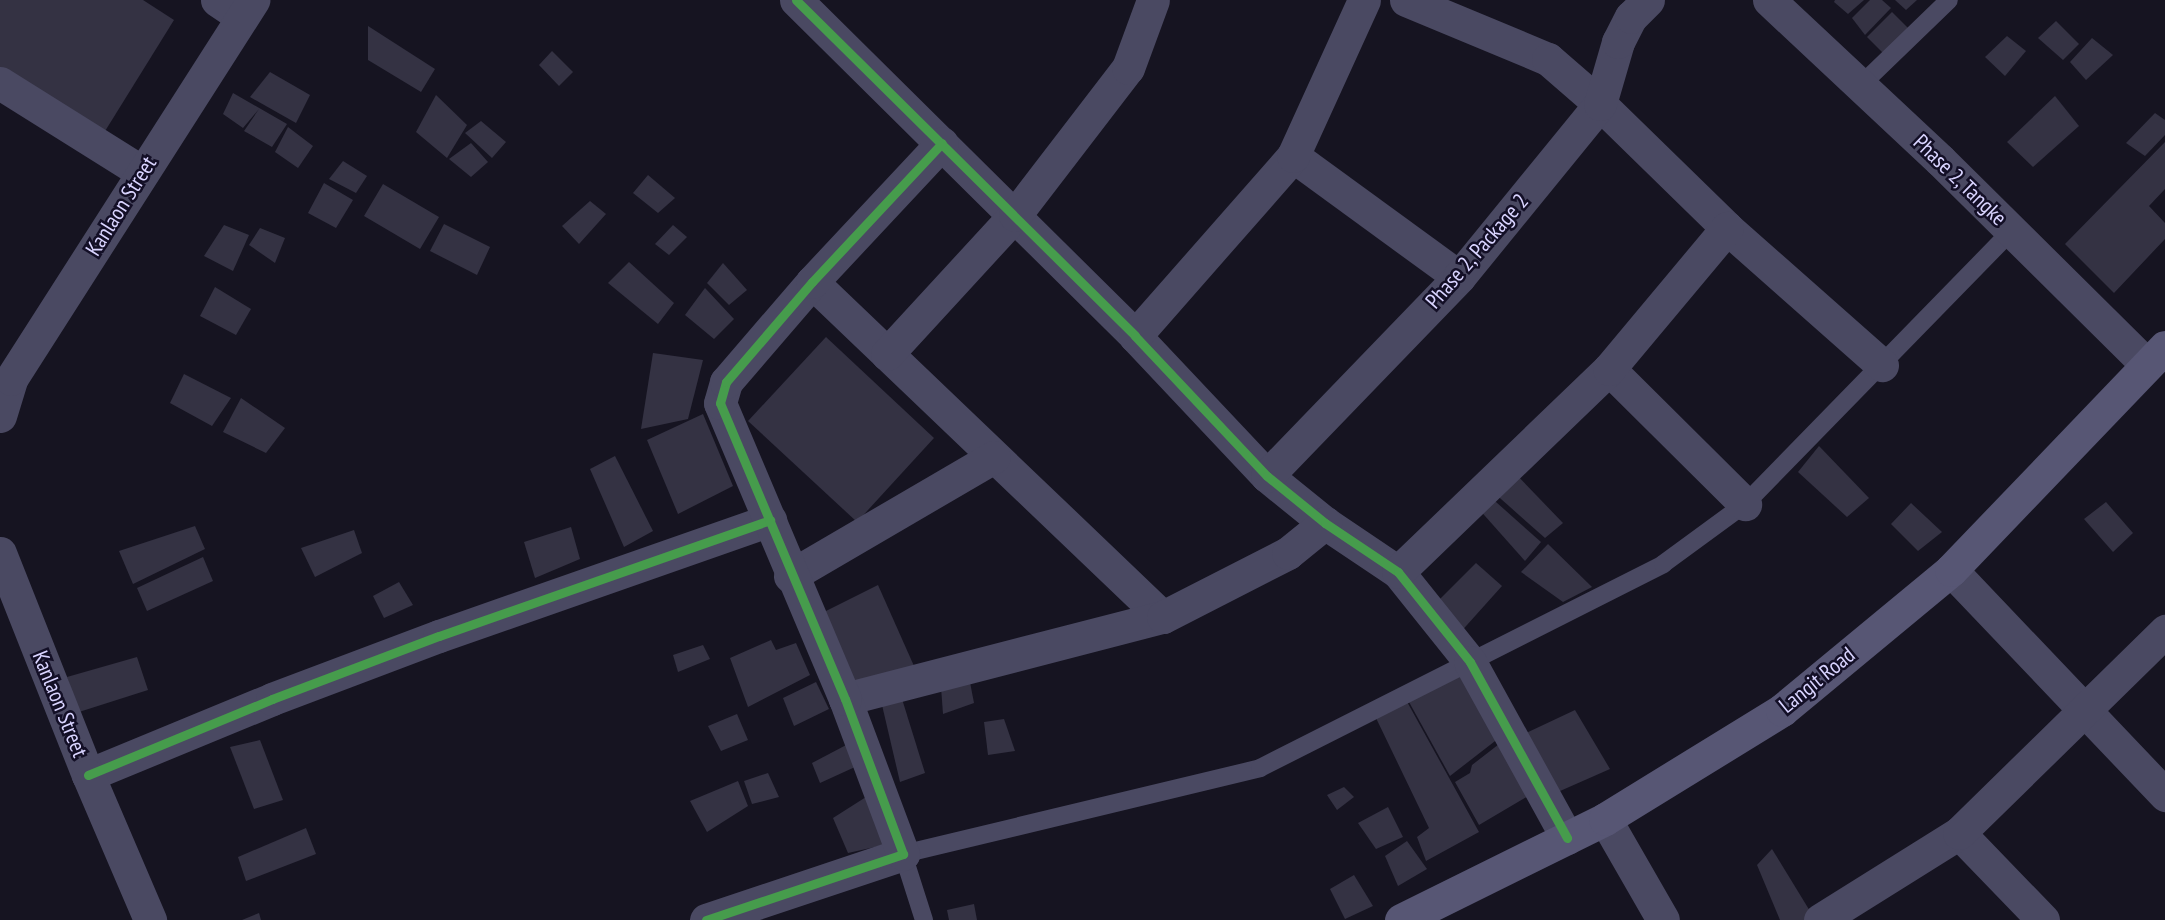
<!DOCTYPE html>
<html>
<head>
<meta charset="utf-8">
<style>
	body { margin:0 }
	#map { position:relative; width:2165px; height:920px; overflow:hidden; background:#161421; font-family:"PT Sans Narrow",sans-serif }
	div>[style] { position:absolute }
	.building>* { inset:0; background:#343243 }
	.service>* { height:18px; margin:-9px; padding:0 9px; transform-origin:9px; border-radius:9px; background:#4a4962 }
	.minor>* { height:33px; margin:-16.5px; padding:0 16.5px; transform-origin:16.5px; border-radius:16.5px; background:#4a4962 }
	.tertiary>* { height:33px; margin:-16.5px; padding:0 16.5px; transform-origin:16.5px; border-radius:16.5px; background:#4a4962 }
	.secondary>* { height:33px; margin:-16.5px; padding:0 16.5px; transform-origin:16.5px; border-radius:16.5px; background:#575674 }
	.cycleway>* { height:9px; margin:-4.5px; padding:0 4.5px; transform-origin:4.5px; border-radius:4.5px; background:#469c4c }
	span { translate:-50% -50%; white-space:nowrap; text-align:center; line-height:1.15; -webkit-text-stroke:5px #130f26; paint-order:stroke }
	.street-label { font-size:22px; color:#d9d4ff }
</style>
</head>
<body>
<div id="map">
	<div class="building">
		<i style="clip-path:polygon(0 0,143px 0,174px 20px,102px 136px,0 73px)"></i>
		<i style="clip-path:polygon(1835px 0,1864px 0,1848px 14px,1834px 2px)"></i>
		<i style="clip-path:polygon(1870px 0,1882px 0,1891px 8px,1865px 35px,1852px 18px)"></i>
		<i style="clip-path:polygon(1895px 0,1917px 0,1906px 10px)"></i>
		<i style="clip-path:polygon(1892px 12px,1908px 28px,1884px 54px,1867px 37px)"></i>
		<i style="clip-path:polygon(2056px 21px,2079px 44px,2063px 60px,2038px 38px)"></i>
		<i style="clip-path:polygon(368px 26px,435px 69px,421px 92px,368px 60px)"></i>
		<i style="clip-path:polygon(2007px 36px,2026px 51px,2005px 76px,1985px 57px)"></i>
		<i style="clip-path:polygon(2092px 38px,2113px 55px,2086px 80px,2070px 62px)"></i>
		<i style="clip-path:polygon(552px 51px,573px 72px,559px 86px,539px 65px)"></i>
		<i style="clip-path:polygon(270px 72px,310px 95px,296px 123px,250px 97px)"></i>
		<i style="clip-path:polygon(233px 93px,287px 124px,272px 147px,244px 131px,259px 109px,243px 128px,223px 114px)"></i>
		<i style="clip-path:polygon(436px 95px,467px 125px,447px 158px,416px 132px)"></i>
		<i style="clip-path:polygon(2055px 96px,2079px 126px,2033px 167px,2007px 142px)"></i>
		<i style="clip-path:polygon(2155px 113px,2165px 120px,2165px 135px,2145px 156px,2126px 143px)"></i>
		<i style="clip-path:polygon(481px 121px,506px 142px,492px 158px,465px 133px)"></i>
		<i style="clip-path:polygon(288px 127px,313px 146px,298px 168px,275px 152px)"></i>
		<i style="clip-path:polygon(2165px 142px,2165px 189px,2149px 206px,2165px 223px,2165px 239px,2114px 293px,2065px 244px)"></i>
		<i style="clip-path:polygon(471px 143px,488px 162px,471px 177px,449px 159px)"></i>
		<i style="clip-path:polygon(343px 161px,367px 176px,356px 193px,329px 179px)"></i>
		<i style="clip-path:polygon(648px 175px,675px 198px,658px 213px,633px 193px)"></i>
		<i style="clip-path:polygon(324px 183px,353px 200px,336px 228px,308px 213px)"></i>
		<i style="clip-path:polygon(383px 184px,439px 217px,420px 249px,364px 216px)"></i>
		<i style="clip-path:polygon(590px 201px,606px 214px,579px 244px,562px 226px)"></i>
		<i style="clip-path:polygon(444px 224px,490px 247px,477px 275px,430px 251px)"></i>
		<i style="clip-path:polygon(224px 225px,249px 235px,233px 271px,204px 256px)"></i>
		<i style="clip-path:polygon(673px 225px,687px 237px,669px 255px,655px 244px)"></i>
		<i style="clip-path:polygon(260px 228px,285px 238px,275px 263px,249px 245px)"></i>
		<i style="clip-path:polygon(629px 262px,674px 303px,658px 324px,608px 283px)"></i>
		<i style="clip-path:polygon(723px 263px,747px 290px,729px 305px,707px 283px)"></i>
		<i style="clip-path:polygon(215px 287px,251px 309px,236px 335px,200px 316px)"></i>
		<i style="clip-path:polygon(705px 288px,734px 319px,714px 339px,685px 315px)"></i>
		<i style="clip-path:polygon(826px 337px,934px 438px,857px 522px,748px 421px)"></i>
		<i style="clip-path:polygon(653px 353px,703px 360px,688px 419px,641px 429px)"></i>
		<i style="clip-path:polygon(184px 374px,231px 398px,212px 426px,170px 403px)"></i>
		<i style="clip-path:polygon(241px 398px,285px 428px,266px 453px,223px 432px)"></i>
		<i style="clip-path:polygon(703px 414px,733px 486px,678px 514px,647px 440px)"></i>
		<i style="clip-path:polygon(1819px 446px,1869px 498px,1847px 517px,1798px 472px)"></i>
		<i style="clip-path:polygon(615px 456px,653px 531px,624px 547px,590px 469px)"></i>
		<i style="clip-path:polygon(1511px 469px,1563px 523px,1545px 538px,1492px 491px)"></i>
		<i style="clip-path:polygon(1487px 494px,1541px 542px,1525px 561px,1477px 507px)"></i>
		<i style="clip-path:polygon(2106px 502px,2133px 533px,2113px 552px,2084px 519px)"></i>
		<i style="clip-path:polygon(1911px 503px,1942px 532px,1918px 551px,1891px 524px)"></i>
		<i style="clip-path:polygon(195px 526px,205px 549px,133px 584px,119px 551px)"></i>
		<i style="clip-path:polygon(571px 527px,580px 559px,535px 578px,524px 542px)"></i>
		<i style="clip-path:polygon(354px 530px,362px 553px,315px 577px,301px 548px)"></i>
		<i style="clip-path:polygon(1548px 544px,1592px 587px,1563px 602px,1521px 572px)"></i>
		<i style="clip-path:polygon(203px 557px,213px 581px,147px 611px,137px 588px)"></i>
		<i style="clip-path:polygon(1476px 563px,1502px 586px,1458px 635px,1435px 604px)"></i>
		<i style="clip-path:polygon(399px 582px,413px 605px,384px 618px,373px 596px)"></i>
		<i style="clip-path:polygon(878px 585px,914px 666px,847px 688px,818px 615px)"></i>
		<i style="clip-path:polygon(771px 640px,776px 650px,796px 643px,810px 675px,748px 707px,730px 658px)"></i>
		<i style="clip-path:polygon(703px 645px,710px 659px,678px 672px,673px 655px)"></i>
		<i style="clip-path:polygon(137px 657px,148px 690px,79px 712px,67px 677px)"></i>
		<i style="clip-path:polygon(1460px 670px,1499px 738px,1450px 776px,1409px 702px)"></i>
		<i style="clip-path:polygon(969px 677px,974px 703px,943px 714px,941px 687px)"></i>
		<i style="clip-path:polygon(816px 682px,829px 709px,794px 726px,783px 698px)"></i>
		<i style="clip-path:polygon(1405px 698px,1479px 832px,1426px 861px,1417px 837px,1429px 828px,1376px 718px)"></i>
		<i style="clip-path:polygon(902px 699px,925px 773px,900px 782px,882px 705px)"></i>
		<i style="clip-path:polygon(1575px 710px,1610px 769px,1551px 795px,1522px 735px)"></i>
		<i style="clip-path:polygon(737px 714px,748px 740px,721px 751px,708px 726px)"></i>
		<i style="clip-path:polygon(1004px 719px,1015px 751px,988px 755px,984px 722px)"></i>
		<i style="clip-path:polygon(260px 740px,283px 800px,254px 809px,230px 747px)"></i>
		<i style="clip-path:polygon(1503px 741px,1530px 795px,1479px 825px,1455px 782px,1470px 773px,1472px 765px)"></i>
		<i style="clip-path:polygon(850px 743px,855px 767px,820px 783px,812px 763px)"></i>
		<i style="clip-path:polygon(768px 773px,779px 797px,752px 804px,744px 781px)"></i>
		<i style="clip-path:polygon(738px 781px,748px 806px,707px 832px,690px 801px)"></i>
		<i style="clip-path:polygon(1344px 787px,1354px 797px,1337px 810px,1327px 795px)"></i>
		<i style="clip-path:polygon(866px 797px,884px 845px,848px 853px,833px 818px)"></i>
		<i style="clip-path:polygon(1388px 807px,1403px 837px,1376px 849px,1358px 823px)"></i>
		<i style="clip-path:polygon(306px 828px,316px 854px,246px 881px,238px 857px)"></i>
		<i style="clip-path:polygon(1407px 841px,1427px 869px,1398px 886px,1385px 856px)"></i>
		<i style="clip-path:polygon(1772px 849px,1813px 916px,1804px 920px,1780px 920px,1757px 865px)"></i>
		<i style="clip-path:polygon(1354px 875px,1373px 906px,1345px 919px,1330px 889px)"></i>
		<i style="clip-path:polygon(974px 904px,977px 920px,949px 920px,947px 910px)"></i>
		<i style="clip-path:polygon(259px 913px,261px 920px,242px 920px)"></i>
	</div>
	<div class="service">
		<i style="left:1861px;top:85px;width:122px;rotate:-44deg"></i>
		<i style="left:924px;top:920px;width:69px;rotate:-107.7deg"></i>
		<i style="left:903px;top:854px;width:367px;rotate:-13.5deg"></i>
		<i style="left:1260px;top:768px;width:452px;rotate:-26.8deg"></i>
		<i style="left:1663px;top:564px;width:102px;rotate:-36.2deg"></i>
		<i style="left:1745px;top:504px;width:383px;rotate:-45.7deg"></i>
	</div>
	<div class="minor">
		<i style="left:217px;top:0;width:30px;rotate:34deg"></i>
		<i style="left:796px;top:0;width:477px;rotate:44.7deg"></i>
		<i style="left:1135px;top:336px;width:192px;rotate:46.7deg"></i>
		<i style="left:1267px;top:476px;width:75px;rotate:39deg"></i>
		<i style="left:1325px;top:523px;width:88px;rotate:33.9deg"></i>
		<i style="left:1398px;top:572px;width:115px;rotate:51.3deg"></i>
		<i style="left:1470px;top:662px;width:201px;rotate:61.1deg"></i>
		<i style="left:1406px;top:0;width:154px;rotate:22.6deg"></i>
		<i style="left:1548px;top:59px;width:69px;rotate:40.9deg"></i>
		<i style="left:1600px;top:104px;width:177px;rotate:44.3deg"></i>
		<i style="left:1727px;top:228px;width:207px;rotate:41.5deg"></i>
		<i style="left:0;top:83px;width:168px;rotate:32.1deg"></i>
		<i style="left:1293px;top:156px;width:205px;rotate:36.1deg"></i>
		<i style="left:812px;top:282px;width:485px;rotate:43.7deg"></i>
		<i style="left:1135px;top:336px;width:240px;rotate:-48.7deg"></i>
		<i style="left:1293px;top:156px;width:171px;rotate:-65.5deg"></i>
		<i style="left:887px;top:354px;width:189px;rotate:-47.4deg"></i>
		<i style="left:1015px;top:215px;width:185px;rotate:-52.5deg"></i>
		<i style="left:1128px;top:68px;width:72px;rotate:-69.8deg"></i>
		<i style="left:1609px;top:369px;width:192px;rotate:44.8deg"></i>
		<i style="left:1267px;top:476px;width:277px;rotate:-46deg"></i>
		<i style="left:1459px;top:277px;width:223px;rotate:-50.8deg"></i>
		<i style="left:1600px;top:104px;width:65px;rotate:-73.8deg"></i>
		<i style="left:1618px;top:42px;width:28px;rotate:-63deg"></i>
		<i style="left:1631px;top:17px;width:24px;rotate:-45deg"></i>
		<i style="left:1951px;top:570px;width:311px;rotate:46.4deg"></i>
		<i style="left:1398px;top:572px;width:293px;rotate:-43.9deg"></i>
		<i style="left:1609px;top:369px;width:184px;rotate:-50.1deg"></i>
		<i style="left:790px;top:576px;width:236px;rotate:-30.3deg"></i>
		<i style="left:845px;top:699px;width:328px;rotate:-14.5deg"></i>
		<i style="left:1163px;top:617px;width:140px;rotate:-27.1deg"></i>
		<i style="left:1288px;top:553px;width:48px;rotate:-39deg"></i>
		<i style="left:88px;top:775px;width:199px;rotate:-22.4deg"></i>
		<i style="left:272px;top:699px;width:178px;rotate:-20.7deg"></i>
		<i style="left:439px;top:636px;width:351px;rotate:-19.3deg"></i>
		<i style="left:1605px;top:819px;width:116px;rotate:60.1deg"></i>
		<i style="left:1959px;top:833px;width:121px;rotate:46deg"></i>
		<i style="left:706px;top:920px;width:208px;rotate:-18.5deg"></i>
		<i style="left:903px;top:854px;width:165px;rotate:-110.5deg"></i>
		<i style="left:845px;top:699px;width:321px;rotate:-112.9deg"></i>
		<i style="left:720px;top:403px;width:22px;rotate:-74deg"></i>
		<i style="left:726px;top:382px;width:132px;rotate:-49.3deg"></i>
		<i style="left:812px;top:282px;width:190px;rotate:-46.9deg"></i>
		<i style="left:1820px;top:920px;width:164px;rotate:-32deg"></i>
		<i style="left:1959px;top:833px;width:289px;rotate:-44.4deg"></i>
	</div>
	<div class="tertiary">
		<i style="left:1769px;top:0;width:234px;rotate:43.1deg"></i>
		<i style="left:1940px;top:160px;width:291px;rotate:44.7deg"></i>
		<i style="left:0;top:416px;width:39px;rotate:-73deg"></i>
		<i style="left:11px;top:379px;width:450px;rotate:-57.4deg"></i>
		<i style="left:0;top:553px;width:239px;rotate:68.4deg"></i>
		<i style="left:88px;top:775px;width:158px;rotate:66.8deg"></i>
	</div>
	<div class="secondary">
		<i style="left:1401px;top:920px;width:228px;rotate:-26.3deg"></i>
		<i style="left:1605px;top:819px;width:208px;rotate:-31.6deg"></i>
		<i style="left:1782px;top:710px;width:219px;rotate:-39.6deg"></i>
		<i style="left:1951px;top:570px;width:309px;rotate:-46.2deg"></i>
	</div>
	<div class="cycleway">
		<i style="left:796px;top:0;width:477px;rotate:44.7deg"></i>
		<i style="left:1135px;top:336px;width:192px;rotate:46.7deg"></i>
		<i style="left:1267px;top:476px;width:75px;rotate:39deg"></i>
		<i style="left:1325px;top:523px;width:88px;rotate:33.9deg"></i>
		<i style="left:1398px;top:572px;width:115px;rotate:51.3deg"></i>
		<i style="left:1470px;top:662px;width:201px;rotate:61.1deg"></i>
		<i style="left:88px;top:775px;width:199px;rotate:-22.4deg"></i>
		<i style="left:272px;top:699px;width:178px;rotate:-20.7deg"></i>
		<i style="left:439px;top:636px;width:351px;rotate:-19.3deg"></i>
		<i style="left:706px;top:920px;width:208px;rotate:-18.5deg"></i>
		<i style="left:903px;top:854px;width:165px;rotate:-110.5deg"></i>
		<i style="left:845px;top:699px;width:321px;rotate:-112.9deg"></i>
		<i style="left:720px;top:403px;width:22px;rotate:-74deg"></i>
		<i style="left:726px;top:382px;width:132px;rotate:-49.3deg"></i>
		<i style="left:812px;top:282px;width:190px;rotate:-46.9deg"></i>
	</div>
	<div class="street-label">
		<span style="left:1960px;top:180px;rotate:44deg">Phase 2, Tangke</span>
		<span style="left:121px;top:206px;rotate:-58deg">Kanlaon Street</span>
		<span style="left:1477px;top:251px;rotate:-49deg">Phase 2, Package 2</span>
		<span style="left:1817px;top:680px;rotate:-39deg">Langit Road</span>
		<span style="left:60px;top:704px;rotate:68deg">Kanlaon Street</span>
	</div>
</div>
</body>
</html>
